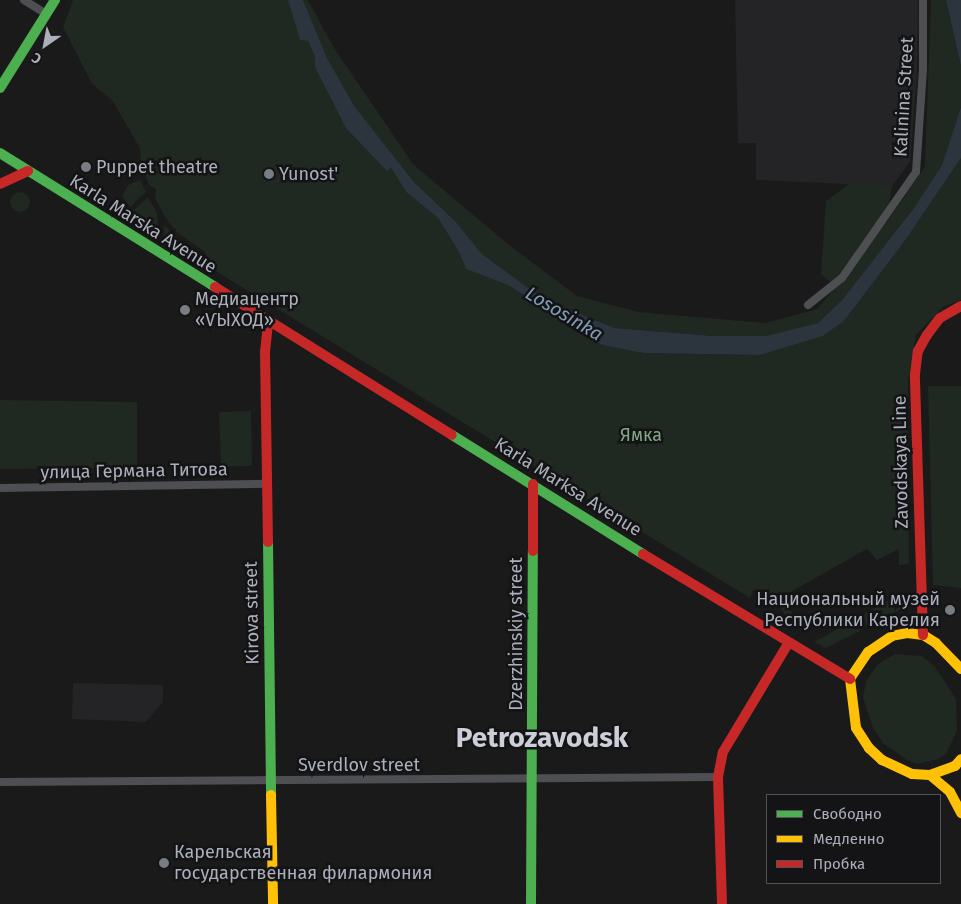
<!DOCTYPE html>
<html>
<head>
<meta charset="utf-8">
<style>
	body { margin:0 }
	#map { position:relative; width:961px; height:904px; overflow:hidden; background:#1a1a1a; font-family:"Fira Sans",sans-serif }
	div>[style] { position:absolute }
	.built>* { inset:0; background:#242426 }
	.green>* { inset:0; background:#1f2821 }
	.round { border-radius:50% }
	.water>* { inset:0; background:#2c353d }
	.street>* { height:8px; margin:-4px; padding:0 4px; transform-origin:4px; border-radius:4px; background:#4e4f53 }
	.fast>* { height:10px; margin:-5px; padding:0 5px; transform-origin:5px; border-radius:5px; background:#4caf50 }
	.slow>* { height:10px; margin:-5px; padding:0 5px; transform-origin:5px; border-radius:5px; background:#ffc107 }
	.jam>* { height:10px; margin:-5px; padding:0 5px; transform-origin:5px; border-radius:5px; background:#c62828 }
	.dots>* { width:14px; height:14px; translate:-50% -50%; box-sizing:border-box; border:2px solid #141416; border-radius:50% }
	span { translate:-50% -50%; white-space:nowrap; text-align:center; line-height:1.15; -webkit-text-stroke:5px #141416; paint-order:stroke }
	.street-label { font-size:18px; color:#abb0bb }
	.poi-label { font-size:18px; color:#abb0bb }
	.left { translate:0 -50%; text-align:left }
	.right { translate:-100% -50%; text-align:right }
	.park-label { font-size:18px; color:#81a783 }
	.water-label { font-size:19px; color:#819eb7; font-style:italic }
	.town-label { font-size:28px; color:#cccfd7; font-weight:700 }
	.legend { position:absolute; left:766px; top:794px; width:175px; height:90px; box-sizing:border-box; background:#141416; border:1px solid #505258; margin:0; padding:6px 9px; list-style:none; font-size:15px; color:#abb0bb }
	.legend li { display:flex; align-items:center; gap:10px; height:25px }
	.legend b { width:25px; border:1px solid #505258 }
	.north { position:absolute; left:20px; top:20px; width:50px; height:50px; -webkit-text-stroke:4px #141416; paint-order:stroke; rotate:213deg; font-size:14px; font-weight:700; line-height:20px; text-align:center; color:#abb0bb }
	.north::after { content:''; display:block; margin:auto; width:18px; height:22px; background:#abb0bb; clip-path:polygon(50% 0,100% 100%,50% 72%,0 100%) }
</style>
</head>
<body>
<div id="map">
	<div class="built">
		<i style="clip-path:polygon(735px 0,918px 0,917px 75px,910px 162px,892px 186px,756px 180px,756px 143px,738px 143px)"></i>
		<i style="clip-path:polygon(73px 683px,163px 685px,163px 702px,146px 722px,72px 719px)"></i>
	</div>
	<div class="green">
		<i style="clip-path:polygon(73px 0,288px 0,300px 40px,308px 41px,315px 57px,315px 67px,387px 170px,391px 166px,406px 192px,438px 218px,459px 252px,466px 269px,508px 285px,602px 345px,643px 353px,760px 355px,823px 336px,844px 321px,904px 242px,961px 158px,961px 300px,943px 307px,916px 335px,908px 381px,909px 564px,899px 565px,899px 549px,877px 560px,867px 549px,785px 595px,793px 616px,787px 618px,773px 596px,753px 590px,750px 598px,209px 267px,205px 252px,175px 231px,166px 218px,155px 199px,156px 189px,149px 185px,141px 163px,140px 148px,112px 100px,92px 84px,63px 27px)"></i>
		<i style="clip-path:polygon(303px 0,308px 0,334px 48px,413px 164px,509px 245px,577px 296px,639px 312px,765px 323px,817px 309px,836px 287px,821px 274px,826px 201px,852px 182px,892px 186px,886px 223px,925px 167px,931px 0,946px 0,961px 66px,961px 107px,942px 165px,914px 208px,842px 300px,818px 323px,766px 336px,713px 336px,615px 328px,545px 300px,482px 254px,456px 222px,414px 182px,355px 107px,327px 58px)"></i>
		<i style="clip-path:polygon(140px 180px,146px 192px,130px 207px,122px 196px,128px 185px)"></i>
		<i class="round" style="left:10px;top:192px;width:20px;height:20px"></i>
		<i style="clip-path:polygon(148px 197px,157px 213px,158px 229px,133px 211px)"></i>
		<i style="clip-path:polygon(164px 225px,191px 250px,193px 253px,188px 256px,164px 239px)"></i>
		<i style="clip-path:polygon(928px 386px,961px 386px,961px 588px,933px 585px)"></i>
		<i style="clip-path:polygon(0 400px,137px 402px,137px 468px,0 469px)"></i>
		<i style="clip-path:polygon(251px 411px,252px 466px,221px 467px,219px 412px)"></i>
		<i style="clip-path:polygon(902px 593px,905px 600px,901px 609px,868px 627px,862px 615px)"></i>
		<i style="clip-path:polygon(854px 620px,860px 631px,826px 648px,814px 642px)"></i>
		<i style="clip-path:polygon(895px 654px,922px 656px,935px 667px,956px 699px,957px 731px,946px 754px,938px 759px,917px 764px,907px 760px,883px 743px,873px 728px,863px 698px,866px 681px,878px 664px)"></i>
	</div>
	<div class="water">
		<i style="clip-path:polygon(288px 0,303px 0,327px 58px,355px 107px,414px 182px,456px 222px,482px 254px,545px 300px,615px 328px,713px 336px,766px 336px,818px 323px,842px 300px,914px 208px,942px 165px,961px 107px,961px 158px,904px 242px,844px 321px,823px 336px,760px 355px,643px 353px,602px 345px,508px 285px,466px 269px,459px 252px,438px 218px,406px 192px,391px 167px,387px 171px,346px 128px,315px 67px,315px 57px,308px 41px,300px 40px)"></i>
		<i style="clip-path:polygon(946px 0,961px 0,961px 66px)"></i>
	</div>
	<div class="street">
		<i style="left:24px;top:0;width:26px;rotate:32deg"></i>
		<i style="left:808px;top:305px;width:43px;rotate:-38.5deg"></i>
		<i style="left:842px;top:278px;width:129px;rotate:-55.1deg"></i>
		<i style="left:916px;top:172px;width:102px;rotate:-86.1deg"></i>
		<i style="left:923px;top:70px;width:70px;rotate:-90deg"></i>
		<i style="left:0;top:488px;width:268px;rotate:-0.9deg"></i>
		<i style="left:0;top:782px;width:718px;rotate:-0.4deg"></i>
	</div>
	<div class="fast">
		<i style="left:0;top:88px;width:104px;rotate:-58deg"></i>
		<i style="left:0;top:153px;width:253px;rotate:31.9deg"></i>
		<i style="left:452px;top:435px;width:225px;rotate:31.9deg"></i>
		<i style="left:268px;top:542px;width:253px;rotate:89.3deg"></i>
		<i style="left:531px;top:904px;width:353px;rotate:-89.7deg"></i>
	</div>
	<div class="slow">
		<i style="left:961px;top:669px;width:36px;rotate:-134deg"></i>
		<i style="left:936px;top:643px;width:15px;rotate:-148deg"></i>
		<i style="left:923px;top:635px;width:16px;rotate:-173deg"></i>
		<i style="left:907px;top:633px;width:15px;rotate:169deg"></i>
		<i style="left:892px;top:636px;width:29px;rotate:146deg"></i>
		<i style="left:868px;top:652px;width:32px;rotate:124deg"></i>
		<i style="left:850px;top:679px;width:49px;rotate:83deg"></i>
		<i style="left:856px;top:728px;width:24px;rotate:57deg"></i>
		<i style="left:869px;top:748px;width:18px;rotate:43deg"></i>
		<i style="left:882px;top:760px;width:33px;rotate:25deg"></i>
		<i style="left:912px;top:774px;width:18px;rotate:3deg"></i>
		<i style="left:930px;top:775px;width:27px;rotate:-20deg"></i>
		<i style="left:955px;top:766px;width:9px;rotate:-49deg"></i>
		<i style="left:930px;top:775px;width:26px;rotate:40deg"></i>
		<i style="left:950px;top:792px;width:24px;rotate:62deg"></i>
		<i style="left:271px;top:795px;width:109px;rotate:88.9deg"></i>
	</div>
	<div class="jam">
		<i style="left:0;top:184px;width:31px;rotate:-25deg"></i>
		<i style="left:215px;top:287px;width:279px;rotate:32deg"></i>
		<i style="left:268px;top:542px;width:190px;rotate:-90.9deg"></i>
		<i style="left:265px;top:352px;width:30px;rotate:-84deg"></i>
		<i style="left:533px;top:551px;width:67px;rotate:-90deg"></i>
		<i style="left:643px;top:554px;width:242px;rotate:31.1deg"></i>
		<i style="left:923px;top:635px;width:261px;rotate:-91.8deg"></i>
		<i style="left:915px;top:374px;width:23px;rotate:-83deg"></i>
		<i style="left:918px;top:351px;width:18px;rotate:-61deg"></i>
		<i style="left:927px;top:335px;width:21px;rotate:-53deg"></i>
		<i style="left:940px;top:318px;width:24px;rotate:-30deg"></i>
		<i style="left:722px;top:904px;width:127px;rotate:-91.8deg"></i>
		<i style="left:718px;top:777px;width:25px;rotate:-79deg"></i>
		<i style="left:723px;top:752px;width:126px;rotate:-59deg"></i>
	</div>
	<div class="dots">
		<i style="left:86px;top:167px;background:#787c83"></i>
		<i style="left:269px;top:174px;background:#787c83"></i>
		<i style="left:185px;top:310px;background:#787c83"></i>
		<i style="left:950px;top:610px;background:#787c83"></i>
		<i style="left:164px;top:863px;background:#787c83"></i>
	</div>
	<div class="street-label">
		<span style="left:904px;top:97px;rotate:-87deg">Kalinina Street</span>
		<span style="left:143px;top:224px;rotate:32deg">Karla Marska Avenue</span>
		<span style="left:901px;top:462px;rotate:-91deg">Zavodskaya Line</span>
		<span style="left:134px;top:471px;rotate:-1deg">улица Германа Титова</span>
		<span style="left:568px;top:487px;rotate:32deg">Karla Marksa Avenue</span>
		<span style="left:252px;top:613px;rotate:-91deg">Kirova street</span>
		<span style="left:516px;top:634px;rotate:-90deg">Dzerzhinskiy street</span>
		<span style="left:359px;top:765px">Sverdlov street</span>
	</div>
	<div class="poi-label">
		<span class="left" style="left:96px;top:167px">Puppet theatre</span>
		<span class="left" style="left:279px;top:174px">Yunost'</span>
		<span class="left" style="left:195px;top:310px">Медиацентр<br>«ѴЫХОД»</span>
		<span class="right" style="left:940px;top:610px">Национальный музей<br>Республики Карелия</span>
		<span class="left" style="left:174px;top:863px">Карельская<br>государственная филармония</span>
	</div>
	<div class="park-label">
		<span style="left:641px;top:435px">Ямка</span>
	</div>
	<div class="water-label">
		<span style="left:564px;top:314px;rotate:31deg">Lososinka</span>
	</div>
	<div class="town-label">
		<span style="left:542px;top:738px">Petrozavodsk</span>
	</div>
	<ul class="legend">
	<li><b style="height:6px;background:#4caf50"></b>Свободно</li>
	<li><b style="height:6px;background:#ffc107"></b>Медленно</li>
	<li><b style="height:6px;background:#c62828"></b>Пробка</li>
	</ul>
	<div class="north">С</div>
</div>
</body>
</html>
